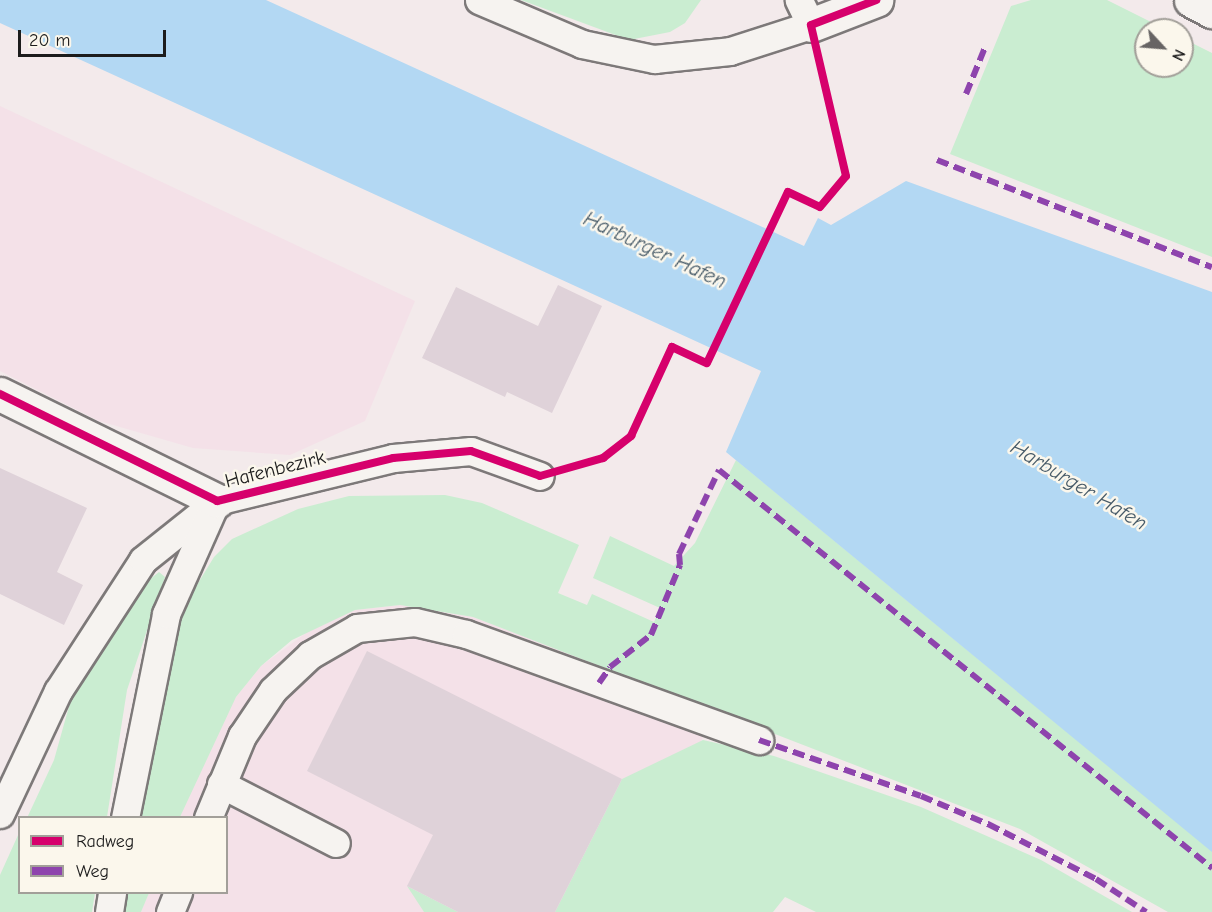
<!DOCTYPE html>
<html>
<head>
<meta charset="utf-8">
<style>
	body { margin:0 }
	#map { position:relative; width:1212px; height:912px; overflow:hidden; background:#f3eaeb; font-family:"Comic Neue",sans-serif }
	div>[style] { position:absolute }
	.built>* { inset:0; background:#f4e1e8 }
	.green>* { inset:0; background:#caedd1 }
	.water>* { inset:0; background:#b3d8f3 }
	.building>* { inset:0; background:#dfd2d9 }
	.roads { filter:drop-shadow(2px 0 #7d7979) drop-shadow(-2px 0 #7d7979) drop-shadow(0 2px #7d7979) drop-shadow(0 -2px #7d7979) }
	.service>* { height:27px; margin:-13.5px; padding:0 13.5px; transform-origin:13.5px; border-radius:13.5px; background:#f6f3f0 }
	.minor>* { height:33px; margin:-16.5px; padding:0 16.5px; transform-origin:16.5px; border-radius:16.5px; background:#f6f3f0 }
	.quiet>* { height:6px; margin-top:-3px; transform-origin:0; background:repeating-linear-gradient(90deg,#8e44ad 0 12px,transparent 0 18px) }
	.cycleway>* { height:8px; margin:-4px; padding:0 4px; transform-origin:4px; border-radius:4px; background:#d6006c }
	span { translate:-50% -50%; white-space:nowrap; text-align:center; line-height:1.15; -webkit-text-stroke:5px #fbf7ec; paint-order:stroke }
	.street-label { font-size:20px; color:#1c1c1c }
	.water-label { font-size:21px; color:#475b69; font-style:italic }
	.legend { position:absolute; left:18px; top:816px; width:210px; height:78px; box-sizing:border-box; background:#fbf7ec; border:2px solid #a29f99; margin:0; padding:8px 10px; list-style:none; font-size:18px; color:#1c1c1c }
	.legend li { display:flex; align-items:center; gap:12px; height:30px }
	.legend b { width:30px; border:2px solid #a29f99 }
	.north { position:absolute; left:1134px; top:18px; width:60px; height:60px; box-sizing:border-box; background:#fbf7ec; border:2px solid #a29f99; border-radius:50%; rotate:116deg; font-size:16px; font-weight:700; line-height:24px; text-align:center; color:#1c1c1c }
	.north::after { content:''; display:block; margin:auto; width:21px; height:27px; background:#676464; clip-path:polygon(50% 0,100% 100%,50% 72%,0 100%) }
	.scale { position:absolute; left:18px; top:30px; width:148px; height:27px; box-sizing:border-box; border:3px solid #1c1c1c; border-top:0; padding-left:8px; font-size:18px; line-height:21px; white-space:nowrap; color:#1c1c1c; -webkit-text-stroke:4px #fbf7ec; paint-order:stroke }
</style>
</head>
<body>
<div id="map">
	<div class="built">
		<i style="clip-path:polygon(0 106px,415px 301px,365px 421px,290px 455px,193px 448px,99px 421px,0 371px)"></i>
		<i style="clip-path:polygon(400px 605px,473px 617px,716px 710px,618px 912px,141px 912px,149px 893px,226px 892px,226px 818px,180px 817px,213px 738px,236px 697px,261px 666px,317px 625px,355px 610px)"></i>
	</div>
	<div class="green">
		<i style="clip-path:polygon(521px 0,701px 0,685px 23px,670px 32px,629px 40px)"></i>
		<i style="clip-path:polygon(1031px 0,1107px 0,1167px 30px,1146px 30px,1146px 66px,1182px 66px,1182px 38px,1212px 53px,1212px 257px,950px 154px,1011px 6px)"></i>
		<i style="clip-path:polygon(736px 460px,1212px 851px,1212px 912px,1168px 912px,1020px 829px,473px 617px,400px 605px,355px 610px,292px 640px,261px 666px,236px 697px,180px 817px,140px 818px,171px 643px,189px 598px,214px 557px,232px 539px,298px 509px,349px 496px,445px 495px,482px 503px,579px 545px,558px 593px,587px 605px,592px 594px,654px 622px,660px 608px,593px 578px,610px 536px,674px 566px,695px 543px)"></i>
		<i style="clip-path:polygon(159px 572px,165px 577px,127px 690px,107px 817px,27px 818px,54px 760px,73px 692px,149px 580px)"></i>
		<i style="clip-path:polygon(703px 740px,774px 756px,921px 807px,1041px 860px,1132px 912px,816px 912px,785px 897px,773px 912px,555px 912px,622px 779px)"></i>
		<i style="clip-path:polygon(19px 833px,20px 892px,95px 893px,92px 912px,0 912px,0 875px)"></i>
		<i style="clip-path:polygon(407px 886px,458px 912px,424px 912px)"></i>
		<i style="clip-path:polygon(127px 893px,149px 893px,141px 912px,124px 912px)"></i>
	</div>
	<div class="water">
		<i style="clip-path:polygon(0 0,266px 0,804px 246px,818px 218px,831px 225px,906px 181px,1212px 292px,1212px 852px,726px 452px,761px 371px,0 23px)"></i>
	</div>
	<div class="building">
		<i style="clip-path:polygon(558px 285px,602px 306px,552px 413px,507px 392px,505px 397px,422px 358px,456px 287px,538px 326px)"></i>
		<i style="clip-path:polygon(0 468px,87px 508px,57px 572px,83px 585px,64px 625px,0 594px)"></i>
		<i style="clip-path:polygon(367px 651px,622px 779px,555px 912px,458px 912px,407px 886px,433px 835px,307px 771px)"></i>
	</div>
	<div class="roads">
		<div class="service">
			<i style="left:479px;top:0;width:112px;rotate:23.1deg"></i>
			<i style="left:582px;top:44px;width:74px;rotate:11.8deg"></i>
			<i style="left:654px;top:59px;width:76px;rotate:-6deg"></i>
			<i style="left:730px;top:51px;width:85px;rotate:-17.8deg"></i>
			<i style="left:811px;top:25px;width:28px;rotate:-116deg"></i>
			<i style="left:221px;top:784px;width:129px;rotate:27.2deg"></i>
			<i style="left:0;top:814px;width:136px;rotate:-64.8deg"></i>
			<i style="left:58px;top:691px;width:156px;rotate:-57deg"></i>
			<i style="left:143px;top:560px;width:95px;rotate:-38.6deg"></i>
			<i style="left:217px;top:501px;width:181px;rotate:-13.7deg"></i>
			<i style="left:393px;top:458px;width:78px;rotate:-5.1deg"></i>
			<i style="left:471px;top:451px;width:73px;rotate:19.9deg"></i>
			<i style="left:125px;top:818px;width:208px;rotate:-78.6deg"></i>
			<i style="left:166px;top:614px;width:120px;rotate:-66deg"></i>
			<i style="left:208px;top:818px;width:89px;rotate:-67.5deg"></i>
			<i style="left:242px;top:736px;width:55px;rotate:-56deg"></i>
			<i style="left:273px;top:690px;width:51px;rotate:-43.4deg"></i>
			<i style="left:310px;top:655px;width:54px;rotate:-29.9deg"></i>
			<i style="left:357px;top:628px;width:58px;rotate:-5.9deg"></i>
			<i style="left:415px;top:622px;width:52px;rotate:13.2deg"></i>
			<i style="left:466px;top:634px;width:312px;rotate:19.9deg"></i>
			<i style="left:109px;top:912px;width:20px;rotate:-81deg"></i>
			<i style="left:170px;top:912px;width:22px;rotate:-68deg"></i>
		</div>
		<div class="minor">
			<i style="left:1191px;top:0;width:24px;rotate:28deg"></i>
			<i style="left:811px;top:25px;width:70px;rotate:-21deg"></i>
			<i style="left:0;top:394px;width:242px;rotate:26.2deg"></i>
		</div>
	</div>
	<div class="quiet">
		<i style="left:966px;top:94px;width:53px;rotate:-67.8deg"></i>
		<i style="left:937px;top:160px;width:295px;rotate:21.3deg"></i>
		<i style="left:599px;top:683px;width:19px;rotate:-55deg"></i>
		<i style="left:610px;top:667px;width:52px;rotate:-38deg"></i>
		<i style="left:651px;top:635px;width:76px;rotate:-67.5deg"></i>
		<i style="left:680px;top:565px;width:11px;rotate:-95deg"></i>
		<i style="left:679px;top:554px;width:93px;rotate:-64.5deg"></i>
		<i style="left:719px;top:470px;width:634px;rotate:38.91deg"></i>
		<i style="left:759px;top:740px;width:171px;rotate:19.1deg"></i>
		<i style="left:921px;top:796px;width:73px;rotate:22.7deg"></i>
		<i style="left:988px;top:824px;width:121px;rotate:27deg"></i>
		<i style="left:1096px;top:879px;width:60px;rotate:33.4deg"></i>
	</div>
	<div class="cycleway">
		<i style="left:0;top:394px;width:242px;rotate:26.2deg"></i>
		<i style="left:217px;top:501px;width:181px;rotate:-13.7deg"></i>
		<i style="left:393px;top:458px;width:78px;rotate:-5.1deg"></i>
		<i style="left:471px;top:451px;width:73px;rotate:19.9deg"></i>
		<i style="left:540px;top:476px;width:66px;rotate:-15.9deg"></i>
		<i style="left:603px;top:458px;width:36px;rotate:-38deg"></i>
		<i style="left:631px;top:436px;width:98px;rotate:-65.3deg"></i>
		<i style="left:672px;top:347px;width:38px;rotate:25deg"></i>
		<i style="left:707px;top:363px;width:189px;rotate:-64.7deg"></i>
		<i style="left:788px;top:192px;width:35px;rotate:25deg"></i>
		<i style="left:820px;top:207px;width:40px;rotate:-50deg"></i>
		<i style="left:846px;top:176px;width:155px;rotate:-103.1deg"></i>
		<i style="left:811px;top:25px;width:70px;rotate:-21deg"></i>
	</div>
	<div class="street-label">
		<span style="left:275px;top:469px;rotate:-14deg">Hafenbezirk</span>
	</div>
	<div class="water-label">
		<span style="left:655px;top:250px;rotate:25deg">Harburger Hafen</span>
		<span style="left:1079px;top:485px;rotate:31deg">Harburger Hafen</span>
	</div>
	<ul class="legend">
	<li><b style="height:8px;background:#d6006c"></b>Radweg</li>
	<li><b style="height:8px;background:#8e44ad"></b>Weg</li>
	</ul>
	<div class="north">N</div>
	<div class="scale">20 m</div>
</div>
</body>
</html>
